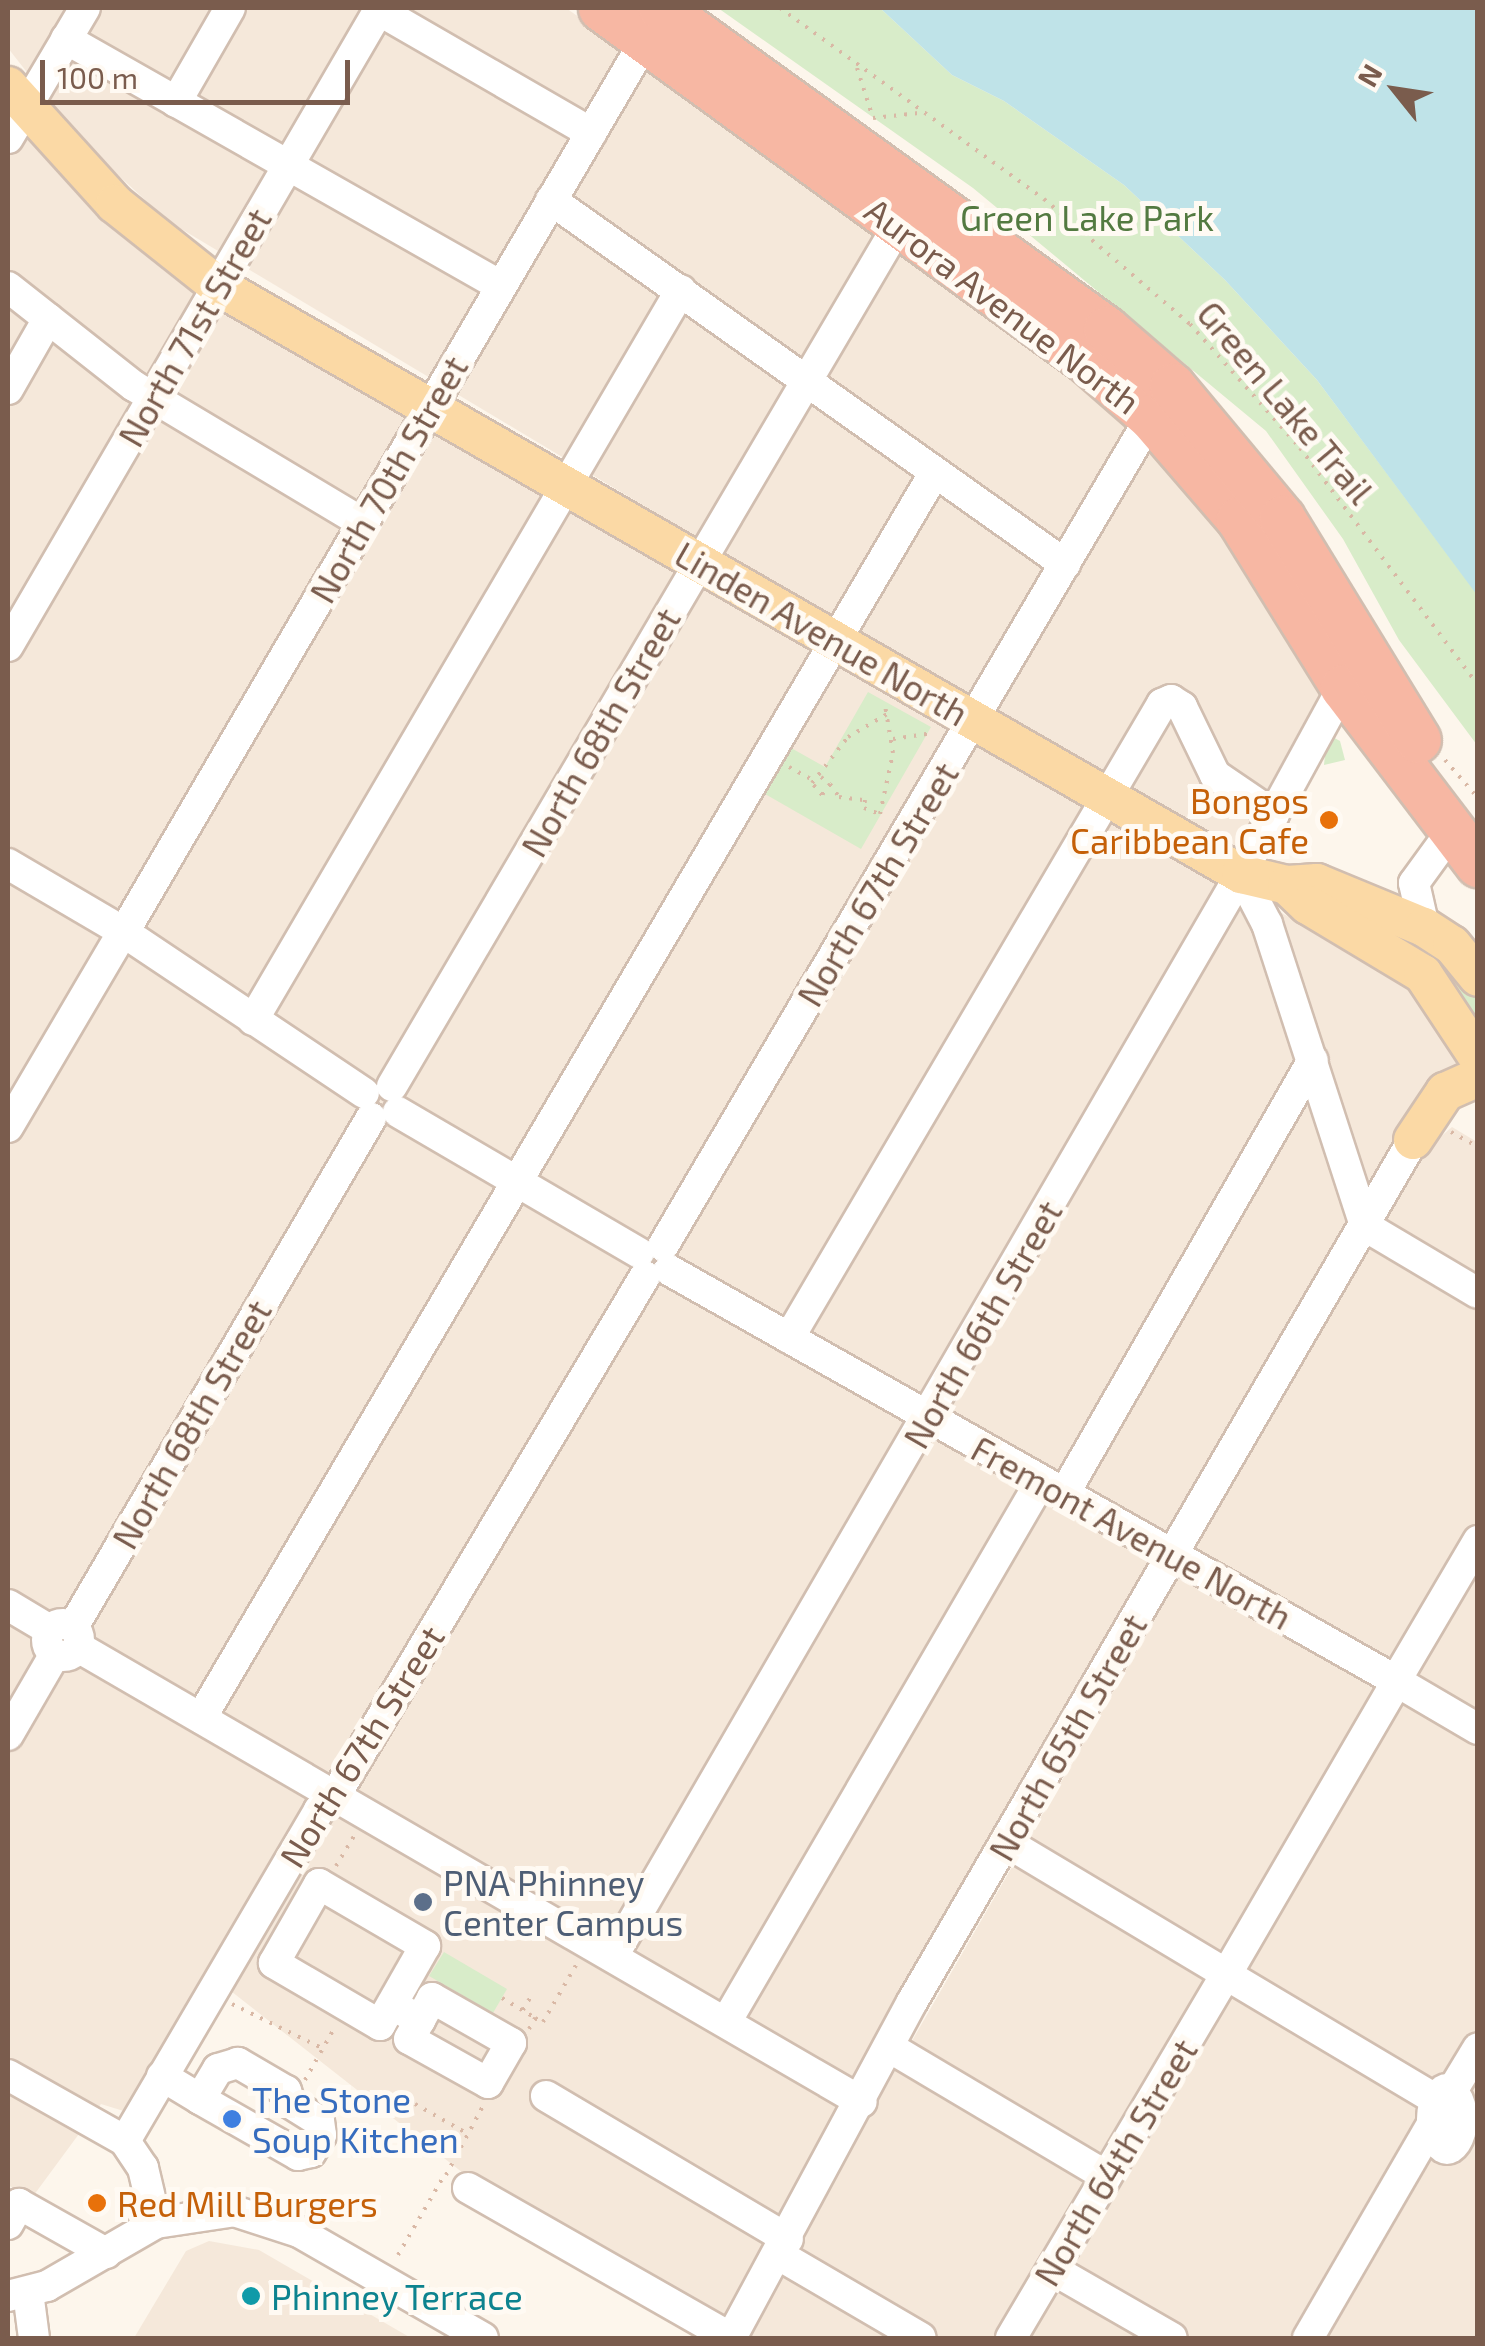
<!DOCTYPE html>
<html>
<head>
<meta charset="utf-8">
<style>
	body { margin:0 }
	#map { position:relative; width:1485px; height:2346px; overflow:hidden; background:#fdf6ec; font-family:"Exo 2",sans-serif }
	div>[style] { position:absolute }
	.residential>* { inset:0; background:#f5e8da }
	.green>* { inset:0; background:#d8ecc9 }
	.water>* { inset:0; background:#bfe3e8 }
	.path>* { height:4px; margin-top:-2px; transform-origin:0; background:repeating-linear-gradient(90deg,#d9b8a5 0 2.5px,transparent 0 10.5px) }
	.roads { filter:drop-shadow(2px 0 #d1beb0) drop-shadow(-2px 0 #d1beb0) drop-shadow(0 2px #d1beb0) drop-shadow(0 -2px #d1beb0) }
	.minor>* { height:30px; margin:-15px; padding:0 15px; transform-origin:15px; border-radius:15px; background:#fff }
	.minor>.ring { margin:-15px; padding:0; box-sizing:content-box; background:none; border:30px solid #fff; border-radius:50% }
	.major>* { height:38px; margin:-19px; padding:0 19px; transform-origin:19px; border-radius:19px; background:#fbd9a5 }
	.highway>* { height:45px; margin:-22.5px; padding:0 22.5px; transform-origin:22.5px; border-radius:22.5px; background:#f7b7a3 }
	.dots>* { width:28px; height:28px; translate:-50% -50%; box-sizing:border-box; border:5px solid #fffaf3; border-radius:50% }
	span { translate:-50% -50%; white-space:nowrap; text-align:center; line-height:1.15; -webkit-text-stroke:10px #fffaf3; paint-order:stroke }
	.park-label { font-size:35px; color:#537a41 }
	.street-label { font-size:35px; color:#7a5c4d }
	.food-label { font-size:35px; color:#c56008 }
	.right { translate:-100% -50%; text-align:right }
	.left { translate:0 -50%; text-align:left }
	.service-label { font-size:35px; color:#4e5e75 }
	.shop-label { font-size:35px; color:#366cbe }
	.culture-label { font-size:35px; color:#0d838f }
	.frame { position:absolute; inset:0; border:10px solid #7a5c4d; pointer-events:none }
	.north { position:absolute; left:1345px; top:40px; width:100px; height:100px; -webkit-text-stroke:8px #fffaf3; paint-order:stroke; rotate:300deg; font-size:28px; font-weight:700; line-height:40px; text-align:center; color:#7a5c4d }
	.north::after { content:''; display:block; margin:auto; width:35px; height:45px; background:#7a5c4d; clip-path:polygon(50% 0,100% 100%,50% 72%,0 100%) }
	.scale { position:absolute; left:40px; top:60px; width:310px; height:45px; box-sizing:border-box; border:5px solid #7a5c4d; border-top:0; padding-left:12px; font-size:30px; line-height:35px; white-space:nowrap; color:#7a5c4d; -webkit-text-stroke:8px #fffaf3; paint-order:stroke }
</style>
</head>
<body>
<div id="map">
	<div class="residential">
		<i style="clip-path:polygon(8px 8px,566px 8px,1037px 343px,1159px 449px,1246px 556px,1327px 687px,1234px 859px,168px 221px,79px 139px,8px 48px)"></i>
		<i style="clip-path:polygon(8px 118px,137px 248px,200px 291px,1428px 997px,1462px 1064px,717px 2338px,472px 2180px,213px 1977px,130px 2113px,101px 2104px,31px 2199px,8px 2185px)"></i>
		<i style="clip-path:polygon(1452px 1127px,1477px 1142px,1477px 2338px,741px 2338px,1424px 1151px)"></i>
		<i style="clip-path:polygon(209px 2241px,259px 2250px,411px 2338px,134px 2338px,186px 2251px)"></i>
	</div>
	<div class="green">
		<i style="clip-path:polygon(718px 8px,880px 8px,952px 75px,1004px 101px,1124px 185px,1225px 280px,1317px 380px,1477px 594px,1477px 745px,1399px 640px,1343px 539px,1266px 431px,973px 188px)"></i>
		<i style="clip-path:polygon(868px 692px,931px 727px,861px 849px,758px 790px,784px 744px,825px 767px)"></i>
		<i style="clip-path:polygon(1327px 734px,1340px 741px,1345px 760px,1324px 765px)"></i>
		<i style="clip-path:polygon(1437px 945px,1477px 992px,1477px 1028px,1428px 966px)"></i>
		<i style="clip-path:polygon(444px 1952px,507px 1989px,493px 2013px,429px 1976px)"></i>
	</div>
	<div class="water">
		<i style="clip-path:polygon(880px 8px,1477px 8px,1477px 595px,1317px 380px,1225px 280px,1124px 185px,1004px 101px,952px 75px)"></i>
	</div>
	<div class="path">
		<i style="left:780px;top:8px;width:326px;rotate:35.9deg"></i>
		<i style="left:1044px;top:199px;width:192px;rotate:40.6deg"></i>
		<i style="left:1190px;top:324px;width:166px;rotate:48.4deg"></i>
		<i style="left:1300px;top:448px;width:296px;rotate:53.1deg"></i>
		<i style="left:857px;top:68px;width:52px;rotate:72.3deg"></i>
		<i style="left:873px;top:118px;width:46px;rotate:-6.2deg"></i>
		<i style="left:893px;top:739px;width:40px;rotate:-8.5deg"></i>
		<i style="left:1445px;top:760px;width:50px;rotate:49deg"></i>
		<i style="left:789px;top:767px;width:26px;rotate:29deg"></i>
		<i style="left:821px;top:777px;width:11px;rotate:38deg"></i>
		<i style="left:830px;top:784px;width:14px;rotate:126deg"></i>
		<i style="left:822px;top:795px;width:16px;rotate:-130deg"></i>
		<i style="left:812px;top:783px;width:58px;rotate:-52deg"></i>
		<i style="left:848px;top:737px;width:45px;rotate:-30.5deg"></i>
		<i style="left:830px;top:784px;width:16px;rotate:55deg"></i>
		<i style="left:839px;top:797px;width:26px;rotate:7deg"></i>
		<i style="left:865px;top:800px;width:8px;rotate:97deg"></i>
		<i style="left:864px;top:808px;width:17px;rotate:21deg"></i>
		<i style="left:880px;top:814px;width:62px;rotate:-78deg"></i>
		<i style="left:893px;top:753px;width:49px;rotate:-99.5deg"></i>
		<i style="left:1451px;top:1132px;width:31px;rotate:29deg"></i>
		<i style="left:336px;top:1866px;width:35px;rotate:-59deg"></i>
		<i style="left:502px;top:1998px;width:39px;rotate:31deg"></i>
		<i style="left:232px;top:2004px;width:100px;rotate:26.1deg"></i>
		<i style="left:523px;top:2010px;width:14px;rotate:-60deg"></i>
		<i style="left:529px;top:2029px;width:13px;rotate:-61deg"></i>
		<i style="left:535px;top:2018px;width:9px;rotate:27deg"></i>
		<i style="left:543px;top:2022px;width:66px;rotate:-59.9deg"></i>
		<i style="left:305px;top:2080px;width:61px;rotate:-60.5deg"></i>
		<i style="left:415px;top:2104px;width:61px;rotate:29.5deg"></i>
		<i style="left:446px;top:2175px;width:78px;rotate:-61.8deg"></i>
		<i style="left:398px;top:2255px;width:94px;rotate:-59.9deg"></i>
	</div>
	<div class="roads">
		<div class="minor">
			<i style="left:385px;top:8px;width:7px;rotate:74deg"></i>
			<i style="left:387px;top:15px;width:236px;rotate:30deg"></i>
			<i style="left:66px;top:39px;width:499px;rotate:29.6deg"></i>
			<i style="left:176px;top:102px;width:108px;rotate:-60.1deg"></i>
			<i style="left:8px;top:138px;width:151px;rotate:-59.4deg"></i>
			<i style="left:551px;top:200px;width:630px;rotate:35.31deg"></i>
			<i style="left:8px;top:287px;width:160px;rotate:38.2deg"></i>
			<i style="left:134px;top:386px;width:267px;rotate:30.9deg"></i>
			<i style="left:8px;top:389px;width:81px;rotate:-60.3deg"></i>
			<i style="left:8px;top:646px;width:739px;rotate:-59.75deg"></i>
			<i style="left:8px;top:864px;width:121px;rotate:30.4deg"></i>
			<i style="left:1241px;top:874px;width:56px;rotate:62.5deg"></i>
			<i style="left:1267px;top:924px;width:318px;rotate:72deg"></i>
			<i style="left:1365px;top:1226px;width:131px;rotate:30.7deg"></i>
			<i style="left:131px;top:920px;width:1020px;rotate:-59.69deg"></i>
			<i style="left:1424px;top:927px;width:45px;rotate:-102.8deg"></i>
			<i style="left:1414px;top:883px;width:63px;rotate:-54deg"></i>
			<i style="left:137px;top:941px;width:273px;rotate:33.8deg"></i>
			<i style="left:253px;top:1020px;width:846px;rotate:-59.62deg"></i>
			<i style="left:392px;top:1086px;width:1000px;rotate:-59.54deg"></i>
			<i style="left:398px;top:1112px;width:279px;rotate:30.3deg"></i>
			<i style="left:8px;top:1127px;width:211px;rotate:-59.5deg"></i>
			<i style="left:663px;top:1246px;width:962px;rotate:-59.52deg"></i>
			<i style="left:669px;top:1270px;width:823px;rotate:29.46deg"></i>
			<i style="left:789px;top:1338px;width:736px;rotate:-59.53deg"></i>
			<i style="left:1162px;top:704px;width:10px;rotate:-24deg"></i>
			<i style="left:1171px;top:700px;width:13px;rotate:32deg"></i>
			<i style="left:1182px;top:707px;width:76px;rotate:64.1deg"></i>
			<i style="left:1215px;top:775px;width:71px;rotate:34.1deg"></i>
			<i style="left:1064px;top:1494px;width:500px;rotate:-60.16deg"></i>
			<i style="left:8px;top:1605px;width:49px;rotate:30.8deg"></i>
			<i class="ring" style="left:47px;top:1624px;width:2px;height:2px"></i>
			<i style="left:73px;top:1627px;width:590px;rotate:-59.65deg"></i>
			<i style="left:78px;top:1647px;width:906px;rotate:30.13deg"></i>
			<i style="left:1402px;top:1670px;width:150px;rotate:-59.5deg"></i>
			<i style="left:1408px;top:1688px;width:81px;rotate:30.4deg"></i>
			<i style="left:201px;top:1718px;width:1446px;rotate:-59.5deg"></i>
			<i style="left:8px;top:1735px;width:94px;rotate:-59.9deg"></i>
			<i style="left:1006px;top:1842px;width:244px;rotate:30.9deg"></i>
			<i style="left:319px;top:1884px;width:123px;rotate:30.3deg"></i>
			<i style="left:425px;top:1946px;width:91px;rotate:119.7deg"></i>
			<i style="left:380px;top:2025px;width:123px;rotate:-149.7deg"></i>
			<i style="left:274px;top:1963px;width:91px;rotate:-60.3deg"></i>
			<i style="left:613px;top:1956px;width:1251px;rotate:-59.87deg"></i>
			<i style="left:1241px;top:874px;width:213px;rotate:-61.4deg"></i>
			<i style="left:1233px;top:1963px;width:312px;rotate:-59.8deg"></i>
			<i style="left:1237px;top:1981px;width:228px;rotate:30.8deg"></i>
			<i style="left:392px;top:2005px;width:32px;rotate:28deg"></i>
			<i style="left:420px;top:2020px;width:25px;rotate:-61deg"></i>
			<i style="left:432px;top:1998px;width:91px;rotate:29.7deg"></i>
			<i style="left:511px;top:2043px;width:46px;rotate:119.9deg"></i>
			<i style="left:488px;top:2083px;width:90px;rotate:-150.9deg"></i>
			<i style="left:409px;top:2039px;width:22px;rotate:-60deg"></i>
			<i style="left:726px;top:2022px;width:626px;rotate:-59.79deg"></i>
			<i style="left:889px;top:2047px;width:252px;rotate:30.7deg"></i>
			<i style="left:8px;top:2075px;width:134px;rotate:29.4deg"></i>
			<i style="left:162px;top:2076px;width:44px;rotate:31.2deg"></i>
			<i style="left:200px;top:2099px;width:113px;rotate:29.7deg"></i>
			<i style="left:298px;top:2155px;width:13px;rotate:-13deg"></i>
			<i style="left:311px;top:2152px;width:20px;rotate:-60deg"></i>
			<i style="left:321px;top:2135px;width:14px;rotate:-98deg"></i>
			<i style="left:319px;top:2121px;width:34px;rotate:-148deg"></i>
			<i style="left:290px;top:2103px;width:13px;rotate:-108deg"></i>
			<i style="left:286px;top:2091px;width:56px;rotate:-149.7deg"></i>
			<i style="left:238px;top:2063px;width:21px;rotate:163deg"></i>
			<i style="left:218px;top:2069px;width:35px;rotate:121deg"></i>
			<i class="ring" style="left:1432px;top:2089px;width:-2px;height:-2px"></i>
			<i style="left:1452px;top:2091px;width:50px;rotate:-58.8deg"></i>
			<i style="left:546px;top:2096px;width:281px;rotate:30.6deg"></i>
			<i style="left:468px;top:2188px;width:303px;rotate:29.7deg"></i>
			<i style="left:731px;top:2338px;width:382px;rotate:-61.7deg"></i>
			<i style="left:912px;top:2002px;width:997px;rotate:-59.83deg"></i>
			<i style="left:156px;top:2223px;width:57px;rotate:-103.3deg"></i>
			<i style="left:143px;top:2168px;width:32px;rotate:-124deg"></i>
			<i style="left:125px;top:2141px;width:384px;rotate:-59.6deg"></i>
			<i style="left:319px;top:1810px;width:23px;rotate:-43deg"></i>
			<i style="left:336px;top:1794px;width:603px;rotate:-59.18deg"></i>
			<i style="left:8px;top:2224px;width:23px;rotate:-61deg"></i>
			<i style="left:19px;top:2204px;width:100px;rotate:29.4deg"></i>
			<i style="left:779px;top:2255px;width:164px;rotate:30.3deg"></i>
			<i style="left:1052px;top:2269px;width:138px;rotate:29.9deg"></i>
			<i style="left:28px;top:2292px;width:46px;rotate:82.6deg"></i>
			<i style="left:8px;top:2296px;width:40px;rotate:-14.4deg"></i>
			<i style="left:47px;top:2286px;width:126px;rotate:-30deg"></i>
			<i style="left:156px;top:2223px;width:79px;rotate:-8.7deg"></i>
			<i style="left:234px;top:2211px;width:68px;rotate:17.9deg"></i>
			<i style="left:299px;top:2232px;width:212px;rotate:29.9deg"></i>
			<i style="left:1011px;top:2338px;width:409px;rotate:-59.4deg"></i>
			<i style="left:1308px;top:2338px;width:259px;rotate:-59.9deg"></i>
		</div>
		<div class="major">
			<i style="left:8px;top:86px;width:159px;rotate:47.8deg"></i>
			<i style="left:115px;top:204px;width:132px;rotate:38.5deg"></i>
			<i style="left:218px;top:286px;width:1180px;rotate:29.89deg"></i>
			<i style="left:1241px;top:874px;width:47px;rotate:13.4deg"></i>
			<i style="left:1287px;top:885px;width:30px;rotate:-4deg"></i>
			<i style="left:1317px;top:883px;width:116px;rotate:22.4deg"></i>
			<i style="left:1424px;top:927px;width:33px;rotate:33deg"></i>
			<i style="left:1452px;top:945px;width:41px;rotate:50.9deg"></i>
			<i style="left:1287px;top:885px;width:29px;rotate:44deg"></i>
			<i style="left:1308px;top:905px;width:134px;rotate:31deg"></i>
			<i style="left:1423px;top:974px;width:100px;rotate:56.5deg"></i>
			<i style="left:1413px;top:1140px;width:58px;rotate:-56.3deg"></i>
			<i style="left:1445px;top:1092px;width:36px;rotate:-24deg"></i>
		</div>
		<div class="highway">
			<i style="left:601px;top:8px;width:601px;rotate:35.99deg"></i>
			<i style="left:1087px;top:361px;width:85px;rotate:41.2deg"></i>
			<i style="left:1151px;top:417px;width:135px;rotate:49.2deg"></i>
			<i style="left:1239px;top:519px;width:198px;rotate:58.2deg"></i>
			<i style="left:1343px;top:687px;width:223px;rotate:52.7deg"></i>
			<i style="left:661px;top:8px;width:549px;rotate:35.8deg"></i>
			<i style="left:1106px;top:329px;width:87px;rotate:40.8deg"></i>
			<i style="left:1172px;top:386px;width:172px;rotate:50.2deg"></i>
			<i style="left:1282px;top:518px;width:260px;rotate:58.5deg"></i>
		</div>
	</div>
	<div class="dots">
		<i style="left:1329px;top:820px;background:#e8710a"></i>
		<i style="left:423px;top:1902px;background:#5c6f8a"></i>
		<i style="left:232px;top:2119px;background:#3f7fe0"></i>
		<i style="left:97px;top:2203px;background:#e8710a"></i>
		<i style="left:251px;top:2296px;background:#0f9aa8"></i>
	</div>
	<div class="park-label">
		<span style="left:1087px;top:217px">Green Lake Park</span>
	</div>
	<div class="street-label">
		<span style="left:1003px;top:305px;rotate:37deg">Aurora Avenue North</span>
		<span style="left:194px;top:327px;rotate:-60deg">North 71st Street</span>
		<span style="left:1286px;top:402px;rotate:50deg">Green Lake Trail</span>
		<span style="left:388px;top:479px;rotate:-60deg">North 70th Street</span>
		<span style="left:822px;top:633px;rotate:30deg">Linden Avenue North</span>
		<span style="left:600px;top:732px;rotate:-60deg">North 68th Street</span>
		<span style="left:877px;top:884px;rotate:-59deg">North 67th Street</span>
		<span style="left:982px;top:1324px;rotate:-60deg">North 66th Street</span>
		<span style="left:191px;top:1424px;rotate:-60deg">North 68th Street</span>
		<span style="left:1132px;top:1532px;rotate:29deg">Fremont Avenue North</span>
		<span style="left:1067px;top:1737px;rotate:-60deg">North 65th Street</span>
		<span style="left:361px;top:1746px;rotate:-58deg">North 67th Street</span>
		<span style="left:1115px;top:2162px;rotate:-59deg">North 64th Street</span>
	</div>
	<div class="food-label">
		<span class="right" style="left:1309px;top:820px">Bongos<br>Caribbean Cafe</span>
		<span class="left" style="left:117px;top:2203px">Red Mill Burgers</span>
	</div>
	<div class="service-label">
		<span class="left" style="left:443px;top:1902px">PNA Phinney<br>Center Campus</span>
	</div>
	<div class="shop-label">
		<span class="left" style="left:252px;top:2119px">The Stone<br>Soup Kitchen</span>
	</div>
	<div class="culture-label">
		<span class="left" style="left:271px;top:2296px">Phinney Terrace</span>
	</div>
	<div class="frame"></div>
	<div class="north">N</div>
	<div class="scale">100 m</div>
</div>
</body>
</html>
